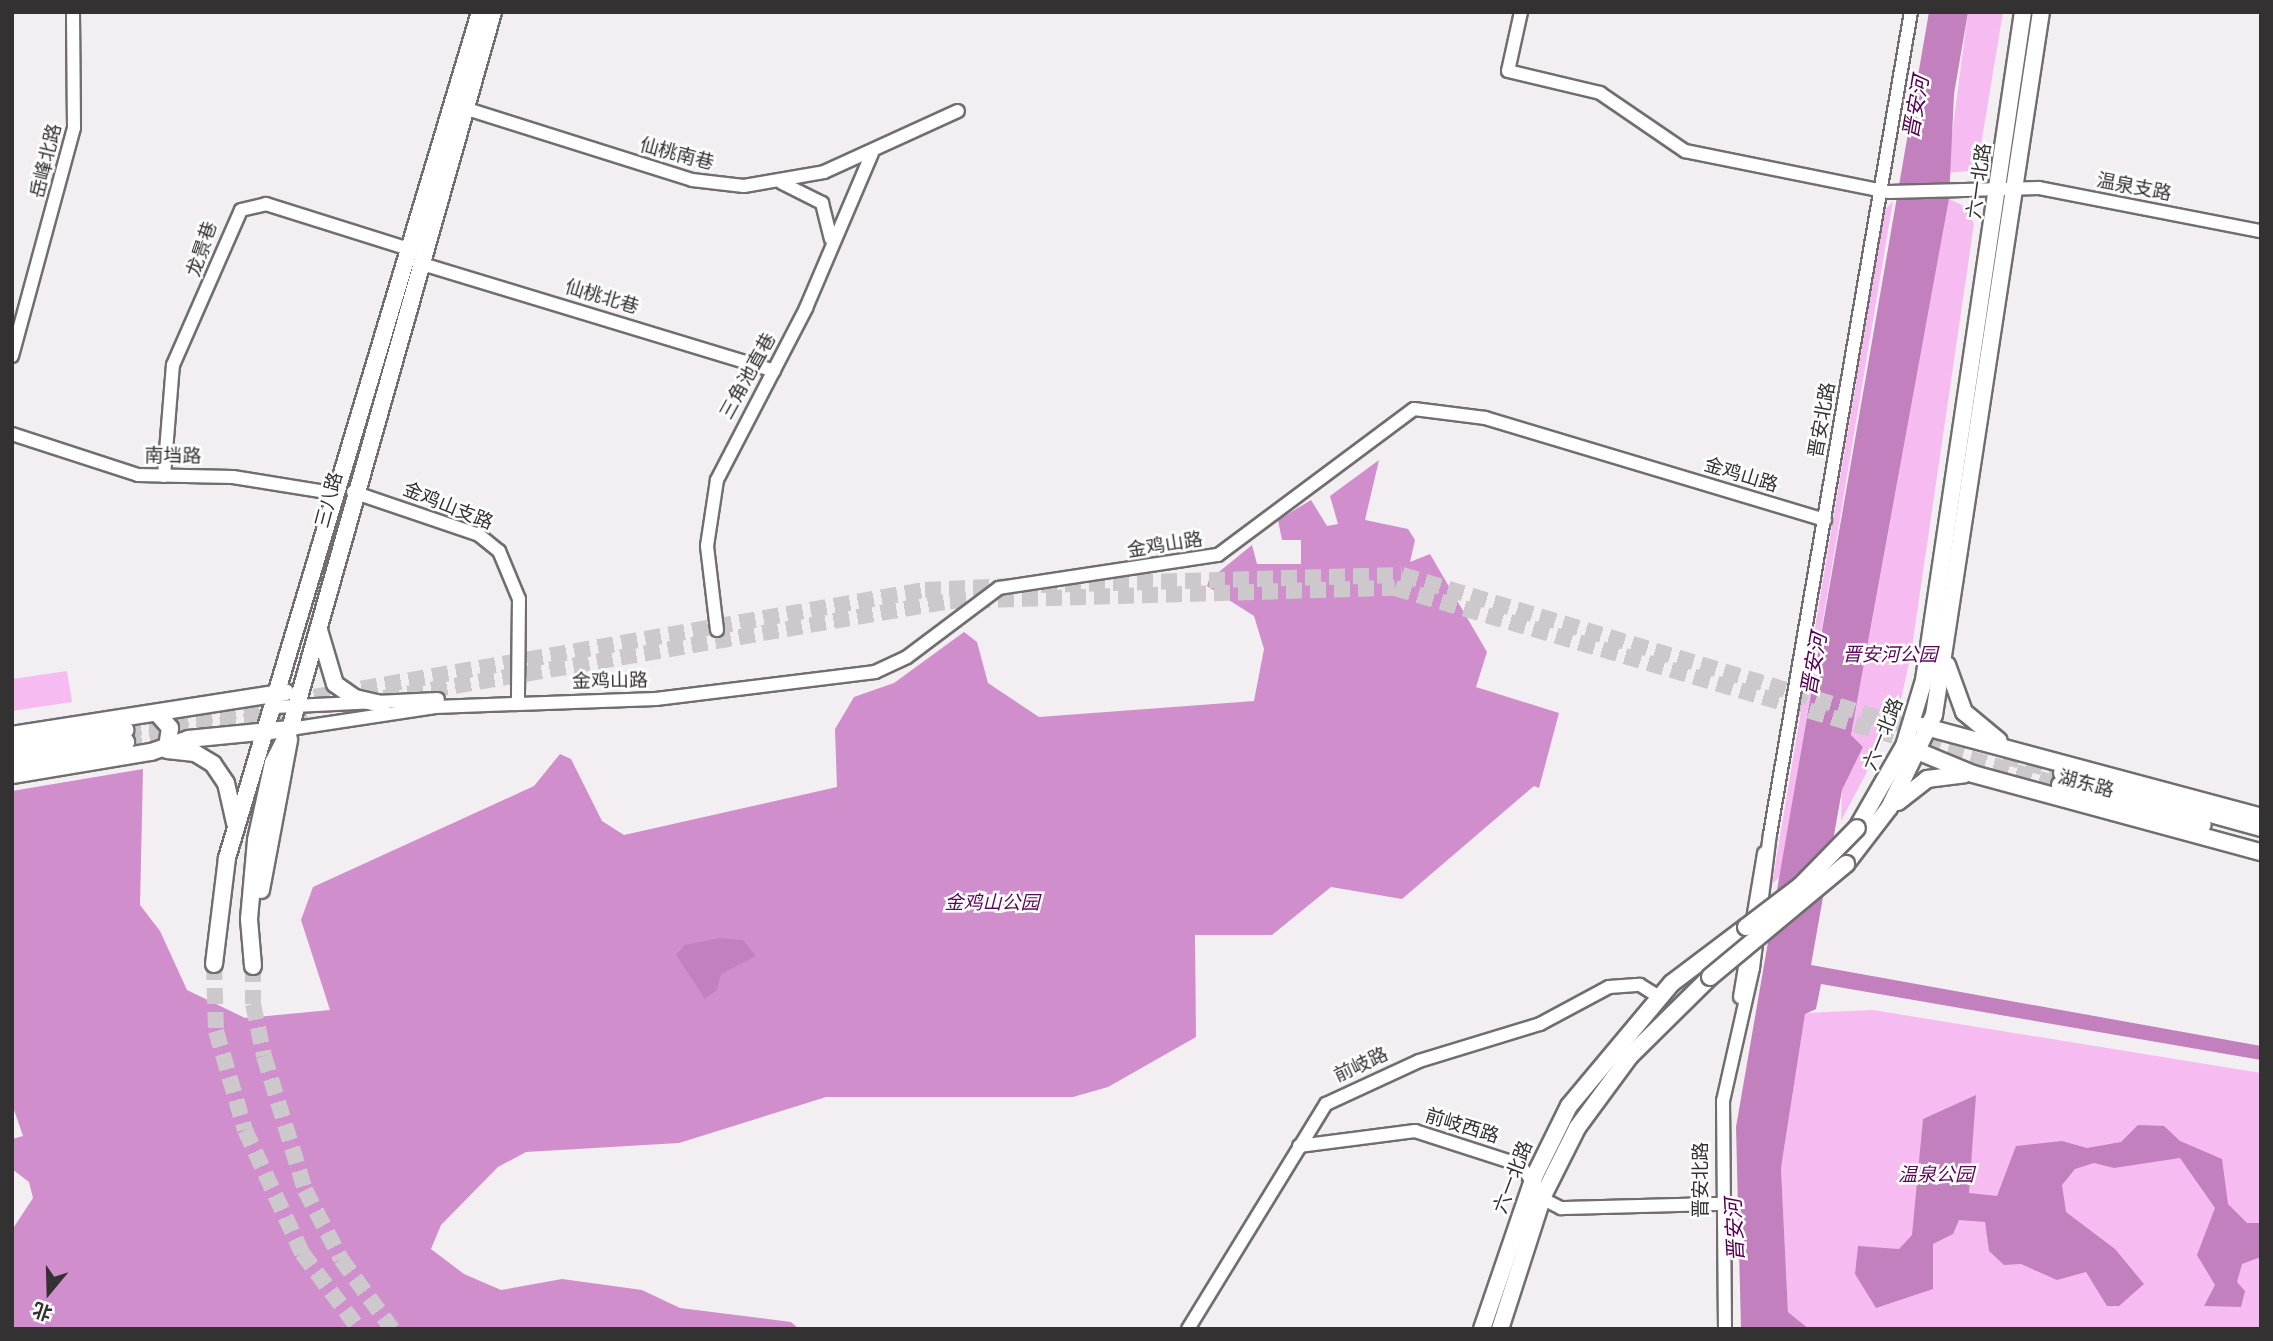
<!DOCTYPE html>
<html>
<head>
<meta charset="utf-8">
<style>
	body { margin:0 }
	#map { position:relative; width:2273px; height:1341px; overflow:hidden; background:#f3eef2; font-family:"IBM Plex Serif","Noto Sans SC",serif }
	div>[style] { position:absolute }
	.green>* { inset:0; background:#f6bcf1 }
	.forest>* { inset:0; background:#d18ecc }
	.water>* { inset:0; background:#c380be }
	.major-tunnel>* { height:16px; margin-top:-8px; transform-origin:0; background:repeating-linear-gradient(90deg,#cdc8cc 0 16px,transparent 0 24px) }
	.roads { filter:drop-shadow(2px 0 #716d70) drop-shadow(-2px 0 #716d70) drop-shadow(0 2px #716d70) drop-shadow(0 -2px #716d70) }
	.minor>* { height:12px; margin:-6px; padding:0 6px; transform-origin:6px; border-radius:6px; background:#fff }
	.major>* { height:16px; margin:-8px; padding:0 8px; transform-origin:8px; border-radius:8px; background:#fff }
	.bridges { filter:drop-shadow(2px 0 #716d70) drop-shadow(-2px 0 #716d70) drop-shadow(0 2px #716d70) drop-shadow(0 -2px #716d70) }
	.major-bridge>* { height:16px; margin:-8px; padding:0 8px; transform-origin:8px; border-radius:8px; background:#fff }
	span { translate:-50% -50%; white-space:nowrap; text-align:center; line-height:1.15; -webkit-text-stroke:5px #fff; paint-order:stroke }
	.street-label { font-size:19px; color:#333132 }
	.park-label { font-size:19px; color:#5b0759; font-style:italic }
	.water-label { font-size:21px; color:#550054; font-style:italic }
	.frame { position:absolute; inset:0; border:14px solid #333132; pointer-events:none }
	.north { position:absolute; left:14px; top:1257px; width:70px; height:70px; -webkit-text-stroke:5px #fff; paint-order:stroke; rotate:199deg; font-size:19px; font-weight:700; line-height:28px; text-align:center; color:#333132 }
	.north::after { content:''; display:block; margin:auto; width:24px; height:32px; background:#333132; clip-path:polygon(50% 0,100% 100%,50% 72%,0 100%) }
</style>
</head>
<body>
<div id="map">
	<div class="green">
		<i style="clip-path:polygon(1968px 12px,2003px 12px,1980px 151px,1969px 171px,1947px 173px)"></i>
		<i style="clip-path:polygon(1949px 199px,1966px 207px,1974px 224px,1911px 654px,1898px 713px,1841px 821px,1842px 790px,1863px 747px,1851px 736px)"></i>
		<i style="clip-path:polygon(1893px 201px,1780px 877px,1772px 884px,1885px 210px)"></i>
		<i style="clip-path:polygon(67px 671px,72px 702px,12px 711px,12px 679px)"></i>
		<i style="clip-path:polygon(1873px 1010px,2261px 1073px,2261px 1329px,1809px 1329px,1788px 1312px,1781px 1168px,1805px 1013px)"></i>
	</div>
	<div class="forest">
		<i style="clip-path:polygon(1379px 460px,1365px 520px,1408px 529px,1415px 540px,1410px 562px,1430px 554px,1487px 652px,1476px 687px,1559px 713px,1539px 788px,1534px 786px,1402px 899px,1331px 887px,1272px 935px,1195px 935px,1196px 1037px,1108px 1087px,1073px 1097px,826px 1097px,679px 1143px,526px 1152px,498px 1167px,441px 1225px,431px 1249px,464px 1274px,501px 1290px,562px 1279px,642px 1290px,680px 1308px,791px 1322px,799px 1329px,12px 1329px,12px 1230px,33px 1198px,29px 1182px,12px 1169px,12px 1139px,23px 1136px,12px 1104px,12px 791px,143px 769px,140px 905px,160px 931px,187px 990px,245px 1018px,330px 1010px,301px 920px,313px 887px,534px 786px,560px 754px,571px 759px,602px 821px,624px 835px,837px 787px,835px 729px,854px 697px,894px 683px,964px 632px,977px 642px,988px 683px,1039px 717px,1254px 701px,1264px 649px,1254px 616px,1207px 586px,1209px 580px,1252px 545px,1257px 564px,1301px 564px,1301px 540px,1282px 540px,1278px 520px,1311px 500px,1327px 526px,1338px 524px,1330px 496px)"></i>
	</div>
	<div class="water">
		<i style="clip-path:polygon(1929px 12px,1968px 12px,1954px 94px,1949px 199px,1851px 735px,1863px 747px,1842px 790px,1811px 965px,2261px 1046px,2261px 1060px,1821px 984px,1816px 1009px,1805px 1014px,1781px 1168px,1788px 1312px,1809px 1329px,1741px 1329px,1736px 1127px)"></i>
		<i style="clip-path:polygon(720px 938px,743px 940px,756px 956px,721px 974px,717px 990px,705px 999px,676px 955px,685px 945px)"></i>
		<i style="clip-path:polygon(1976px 1095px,1969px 1193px,1997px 1196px,2016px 1146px,2062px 1141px,2087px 1148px,2121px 1142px,2138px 1125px,2164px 1126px,2180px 1141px,2222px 1159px,2228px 1204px,2247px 1223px,2261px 1223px,2261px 1257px,2242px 1264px,2237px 1282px,2245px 1291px,2241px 1307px,2204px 1306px,2215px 1285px,2197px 1255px,2215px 1208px,2180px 1158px,2114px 1168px,2094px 1163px,2075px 1169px,2062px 1185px,2066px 1212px,2115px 1249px,2144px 1284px,2119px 1306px,2107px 1306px,2086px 1272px,2057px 1280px,2021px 1264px,2004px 1265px,1989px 1251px,1985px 1222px,1959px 1220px,1953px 1234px,1933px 1244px,1933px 1289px,1876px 1308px,1855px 1274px,1858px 1246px,1899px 1249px,1912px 1235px,1923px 1119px)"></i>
	</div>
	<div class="major-tunnel">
		<i style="left:1041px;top:585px;width:361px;rotate:-1.6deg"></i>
		<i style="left:1402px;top:575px;width:544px;rotate:16.67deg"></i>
		<i style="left:384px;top:698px;width:574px;rotate:-9.72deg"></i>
		<i style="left:950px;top:601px;width:445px;rotate:-1.7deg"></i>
		<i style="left:1395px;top:588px;width:694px;rotate:16.5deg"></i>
		<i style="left:125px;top:730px;width:812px;rotate:-9.93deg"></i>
		<i style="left:925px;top:590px;width:86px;rotate:-2.7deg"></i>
		<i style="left:126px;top:742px;width:183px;rotate:-9.8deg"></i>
		<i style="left:2004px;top:756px;width:60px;rotate:16.3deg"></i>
		<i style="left:214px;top:964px;width:67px;rotate:88.3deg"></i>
		<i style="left:216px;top:1031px;width:103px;rotate:73.7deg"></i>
		<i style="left:245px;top:1130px;width:136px;rotate:65.1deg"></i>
		<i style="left:302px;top:1253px;width:95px;rotate:53.1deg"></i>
		<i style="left:253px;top:966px;width:38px;rotate:90deg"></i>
		<i style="left:253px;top:1004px;width:53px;rotate:78.1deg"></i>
		<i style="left:264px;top:1056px;width:140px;rotate:73deg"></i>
		<i style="left:305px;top:1190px;width:78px;rotate:62.4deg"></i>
		<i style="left:341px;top:1259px;width:87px;rotate:53.9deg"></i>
	</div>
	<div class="roads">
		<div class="minor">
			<i style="left:1521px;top:12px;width:60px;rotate:102.4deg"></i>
			<i style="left:1508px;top:71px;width:95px;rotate:13.4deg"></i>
			<i style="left:1600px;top:93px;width:103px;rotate:34.3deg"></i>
			<i style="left:1685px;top:151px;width:208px;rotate:11.4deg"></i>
			<i style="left:1889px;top:192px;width:150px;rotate:-1.5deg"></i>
			<i style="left:2039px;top:188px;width:226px;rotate:11deg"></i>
			<i style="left:464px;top:108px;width:239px;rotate:17.5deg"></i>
			<i style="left:692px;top:180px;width:52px;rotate:6.6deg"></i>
			<i style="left:744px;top:186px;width:81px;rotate:-9.9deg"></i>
			<i style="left:824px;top:172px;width:147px;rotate:-24.5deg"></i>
			<i style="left:782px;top:183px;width:45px;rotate:26.6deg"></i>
			<i style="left:822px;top:203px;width:37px;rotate:76deg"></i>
			<i style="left:419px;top:263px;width:371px;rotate:16.9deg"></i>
			<i style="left:12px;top:356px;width:236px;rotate:-74.8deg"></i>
			<i style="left:74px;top:128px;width:116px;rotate:-90.5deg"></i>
			<i style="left:12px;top:434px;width:133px;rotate:18deg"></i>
			<i style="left:138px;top:475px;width:95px;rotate:1.2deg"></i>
			<i style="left:233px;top:477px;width:106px;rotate:9.2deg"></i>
			<i style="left:164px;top:476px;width:111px;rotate:-85.4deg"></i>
			<i style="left:173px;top:365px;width:169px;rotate:-66.3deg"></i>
			<i style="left:241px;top:210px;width:26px;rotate:-13deg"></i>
			<i style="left:266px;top:204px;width:153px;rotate:17.5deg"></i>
			<i style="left:353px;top:492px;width:133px;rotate:18.8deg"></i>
			<i style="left:479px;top:535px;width:26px;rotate:39deg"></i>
			<i style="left:499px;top:551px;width:52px;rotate:67.4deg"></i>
			<i style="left:519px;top:599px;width:102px;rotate:90.6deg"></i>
			<i style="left:717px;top:630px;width:85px;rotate:-96.8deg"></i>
			<i style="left:707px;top:546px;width:67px;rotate:-81.4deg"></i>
			<i style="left:717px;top:480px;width:194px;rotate:-62.6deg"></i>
			<i style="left:806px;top:308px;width:168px;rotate:-66.9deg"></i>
			<i style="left:274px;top:707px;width:164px;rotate:-2.8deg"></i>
			<i style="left:290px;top:729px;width:147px;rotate:-8.6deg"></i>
			<i style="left:435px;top:707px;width:221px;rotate:-2.1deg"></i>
			<i style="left:656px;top:699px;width:221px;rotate:-7deg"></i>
			<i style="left:875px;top:672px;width:35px;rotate:-25deg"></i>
			<i style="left:907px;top:657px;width:115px;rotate:-36.9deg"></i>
			<i style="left:999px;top:588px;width:221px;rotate:-8.6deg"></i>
			<i style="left:1218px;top:555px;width:244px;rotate:-36.7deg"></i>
			<i style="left:1414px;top:409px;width:72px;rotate:7.2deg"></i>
			<i style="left:1485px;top:418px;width:355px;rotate:16.7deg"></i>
			<i style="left:1740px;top:997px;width:146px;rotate:-80.5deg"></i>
			<i style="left:1299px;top:1146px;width:117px;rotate:-7.4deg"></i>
			<i style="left:1415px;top:1131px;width:110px;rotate:17.9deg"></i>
			<i style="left:1520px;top:1165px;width:45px;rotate:53.1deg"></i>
			<i style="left:1547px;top:1201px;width:16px;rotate:27deg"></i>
			<i style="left:1561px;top:1208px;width:158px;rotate:-1.5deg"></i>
			<i style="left:1188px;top:1329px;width:264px;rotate:-58.5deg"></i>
			<i style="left:1326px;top:1104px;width:102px;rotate:-24.8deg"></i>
			<i style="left:1419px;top:1061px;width:127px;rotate:-17deg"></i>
			<i style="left:1540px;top:1024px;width:78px;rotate:-28.2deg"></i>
			<i style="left:1609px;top:987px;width:31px;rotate:-4deg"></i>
			<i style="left:1640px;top:985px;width:22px;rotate:32deg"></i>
			<i style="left:1725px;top:1329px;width:228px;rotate:-90.5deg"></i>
			<i style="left:1723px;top:1101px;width:136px;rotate:-77.3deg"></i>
			<i style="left:1753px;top:968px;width:135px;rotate:-82.8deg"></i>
			<i style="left:1770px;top:834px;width:834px;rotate:-80.27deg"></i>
		</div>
		<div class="major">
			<i style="left:319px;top:630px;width:56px;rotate:73.5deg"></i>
			<i style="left:335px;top:684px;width:24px;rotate:35deg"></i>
			<i style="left:355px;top:698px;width:28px;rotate:13deg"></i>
			<i style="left:1947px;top:665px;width:50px;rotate:70.1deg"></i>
			<i style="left:1964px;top:712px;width:45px;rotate:39.6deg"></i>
			<i style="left:157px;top:713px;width:20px;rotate:49deg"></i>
			<i style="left:170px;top:728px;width:19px;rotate:99deg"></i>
			<i style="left:1922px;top:726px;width:351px;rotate:15deg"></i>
			<i style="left:12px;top:735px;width:277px;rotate:-8.9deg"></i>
			<i style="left:1910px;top:748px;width:68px;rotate:22.4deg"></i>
			<i style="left:1973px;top:774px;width:298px;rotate:15.2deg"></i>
			<i style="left:12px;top:749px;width:115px;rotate:-9.5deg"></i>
			<i style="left:167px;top:750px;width:28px;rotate:6deg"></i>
			<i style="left:195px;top:753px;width:21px;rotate:31deg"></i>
			<i style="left:213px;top:764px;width:23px;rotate:56deg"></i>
			<i style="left:226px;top:783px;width:41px;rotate:77.3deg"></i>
			<i style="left:12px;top:762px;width:116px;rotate:-10deg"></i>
			<i style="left:2062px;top:773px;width:206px;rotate:15.4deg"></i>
			<i style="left:12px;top:775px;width:141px;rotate:-9.4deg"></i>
			<i style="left:151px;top:752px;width:39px;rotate:-19deg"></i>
			<i style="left:188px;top:739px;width:102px;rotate:-5.6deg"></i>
			<i style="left:290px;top:729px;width:745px;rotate:-74.19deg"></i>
			<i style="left:2060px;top:785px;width:148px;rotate:15.6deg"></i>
			<i style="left:1898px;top:802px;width:37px;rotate:-38deg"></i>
			<i style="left:1927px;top:779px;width:38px;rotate:-7deg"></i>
			<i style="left:1857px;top:828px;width:95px;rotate:-60.2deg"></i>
			<i style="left:1904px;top:746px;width:69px;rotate:-73.1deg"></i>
			<i style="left:1924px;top:680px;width:675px;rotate:-81.57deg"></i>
			<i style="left:1846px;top:864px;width:71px;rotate:-52.5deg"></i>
			<i style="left:1889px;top:808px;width:103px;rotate:-64.2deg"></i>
			<i style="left:1934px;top:715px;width:711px;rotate:-81.35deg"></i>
			<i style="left:261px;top:890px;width:153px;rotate:-79.4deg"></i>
			<i style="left:214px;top:964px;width:107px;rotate:-83deg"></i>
			<i style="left:227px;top:858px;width:883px;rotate:-73.35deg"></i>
			<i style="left:253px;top:966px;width:47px;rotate:-94.9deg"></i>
			<i style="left:249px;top:919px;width:79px;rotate:-84.9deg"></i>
			<i style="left:256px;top:840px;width:79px;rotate:-77.6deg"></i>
			<i style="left:273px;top:763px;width:38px;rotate:-63deg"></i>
			<i style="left:1482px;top:1329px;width:161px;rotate:-71.1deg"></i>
			<i style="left:1534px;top:1177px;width:79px;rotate:-63.8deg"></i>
			<i style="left:1569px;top:1106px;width:160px;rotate:-50.1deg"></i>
			<i style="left:1672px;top:983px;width:93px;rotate:-37.1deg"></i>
			<i style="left:1500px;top:1329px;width:140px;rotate:-72.1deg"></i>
			<i style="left:1543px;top:1196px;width:76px;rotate:-63.4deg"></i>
			<i style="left:1577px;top:1128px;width:89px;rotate:-53.6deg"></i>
			<i style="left:1630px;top:1056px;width:112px;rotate:-44.6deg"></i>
		</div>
	</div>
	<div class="bridges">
		<div class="major-bridge">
			<i style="left:1746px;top:927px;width:68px;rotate:-37.2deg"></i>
			<i style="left:1800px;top:886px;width:81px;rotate:-45.5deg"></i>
			<i style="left:1710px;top:977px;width:177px;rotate:-39.7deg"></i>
		</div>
	</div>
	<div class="street-label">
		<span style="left:677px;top:154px;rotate:15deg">仙桃南巷</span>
		<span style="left:46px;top:161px;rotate:-76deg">岳峰北路</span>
		<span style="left:1979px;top:181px;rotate:-82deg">六一北路</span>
		<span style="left:2134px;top:187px;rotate:11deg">温泉支路</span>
		<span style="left:202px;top:249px;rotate:-71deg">龙景巷</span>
		<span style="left:602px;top:297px;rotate:17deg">仙桃北巷</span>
		<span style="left:748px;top:376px;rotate:-61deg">三角池直巷</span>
		<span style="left:1822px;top:420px;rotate:-80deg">晋安北路</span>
		<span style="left:173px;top:456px;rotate:1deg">南垱路</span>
		<span style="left:1741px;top:475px;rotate:17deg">金鸡山路</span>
		<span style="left:329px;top:500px;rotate:-75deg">三八路</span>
		<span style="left:448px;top:506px;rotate:22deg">金鸡山支路</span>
		<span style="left:1165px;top:545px;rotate:-9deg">金鸡山路</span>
		<span style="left:610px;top:681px;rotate:-1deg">金鸡山路</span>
		<span style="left:1883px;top:734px;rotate:-68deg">六一北路</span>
		<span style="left:2086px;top:784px;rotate:15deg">湖东路</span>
		<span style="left:1361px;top:1065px;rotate:-25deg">前岐路</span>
		<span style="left:1462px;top:1126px;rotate:17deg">前岐西路</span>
		<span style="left:1513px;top:1177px;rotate:-69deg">六一北路</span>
		<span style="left:1701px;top:1180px;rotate:-90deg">晋安北路</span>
	</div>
	<div class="park-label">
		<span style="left:1890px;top:655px">晋安河公园</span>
		<span style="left:992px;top:903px">金鸡山公园</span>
		<span style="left:1936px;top:1175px">温泉公园</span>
	</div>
	<div class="water-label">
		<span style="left:1915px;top:107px;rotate:-80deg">晋安河</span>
		<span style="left:1813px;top:664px;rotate:-80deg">晋安河</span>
		<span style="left:1734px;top:1230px;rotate:-93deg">晋安河</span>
	</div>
	<div class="frame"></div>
	<div class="north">北</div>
</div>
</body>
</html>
